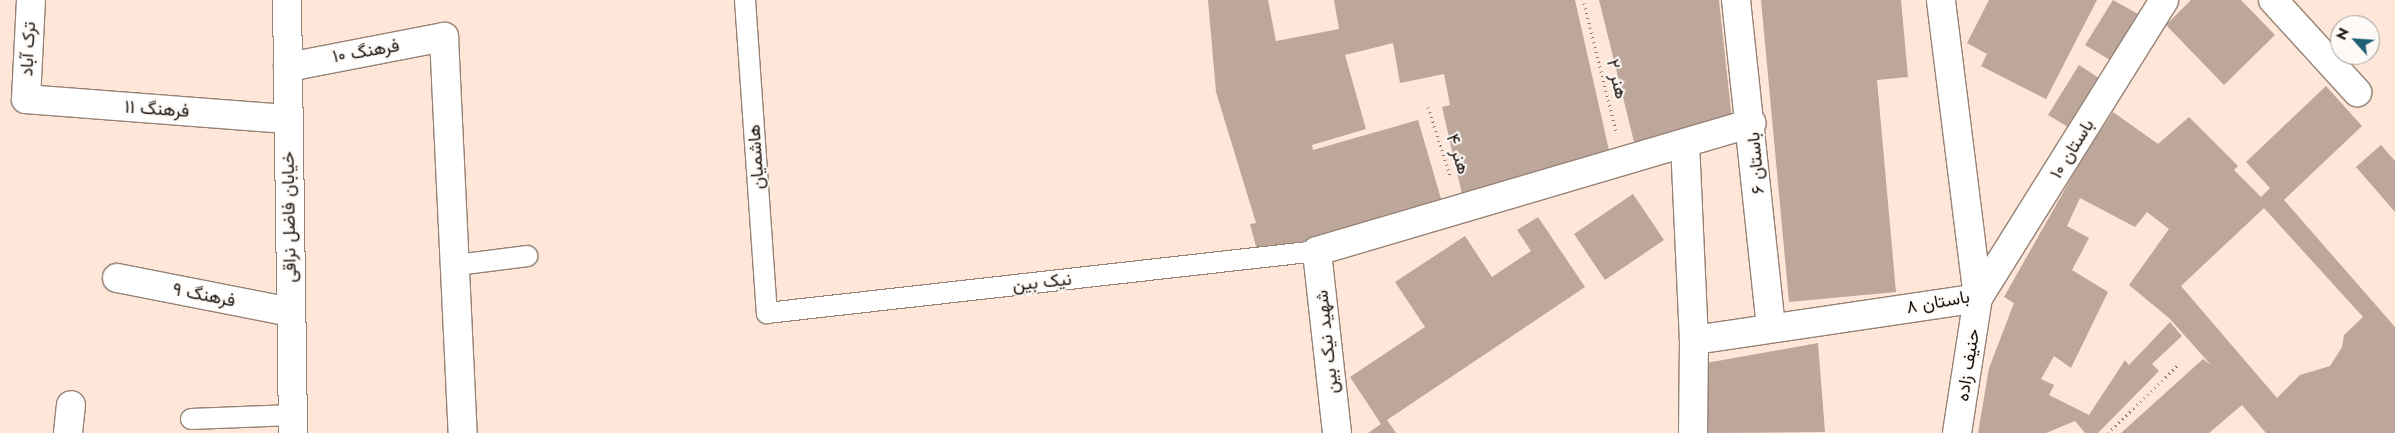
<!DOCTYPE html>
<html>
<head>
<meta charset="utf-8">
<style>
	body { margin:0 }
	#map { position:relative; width:2395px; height:433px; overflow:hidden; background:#fee7d9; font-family:Jost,Vazirmatn,sans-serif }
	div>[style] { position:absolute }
	.building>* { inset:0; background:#bda79a }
	.path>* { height:3px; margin-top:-1.5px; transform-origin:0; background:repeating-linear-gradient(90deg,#8b7c72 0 1px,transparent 0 5px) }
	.roads { filter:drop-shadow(1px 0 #968275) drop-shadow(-1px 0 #968275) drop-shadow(0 1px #968275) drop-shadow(0 -1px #968275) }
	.lane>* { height:20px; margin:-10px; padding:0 10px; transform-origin:10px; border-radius:10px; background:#fff }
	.street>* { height:28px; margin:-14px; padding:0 14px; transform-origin:14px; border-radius:14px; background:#fff }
	.secondary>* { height:28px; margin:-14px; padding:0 14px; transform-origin:14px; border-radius:14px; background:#fff }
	span { translate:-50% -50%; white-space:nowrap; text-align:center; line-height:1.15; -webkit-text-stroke:4px #fdf9f6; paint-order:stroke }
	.street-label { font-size:18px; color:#1a130e }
	.north { position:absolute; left:2330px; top:15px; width:50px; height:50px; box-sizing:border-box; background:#fdf9f6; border:1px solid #a29d99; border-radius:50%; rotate:296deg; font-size:14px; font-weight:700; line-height:20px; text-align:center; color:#1a130e }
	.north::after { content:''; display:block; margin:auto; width:18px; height:22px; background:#1f6075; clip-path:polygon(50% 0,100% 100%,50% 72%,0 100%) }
</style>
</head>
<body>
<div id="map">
	<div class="building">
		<i style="clip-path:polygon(1208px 0,1268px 0,1276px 41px,1339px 29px,1334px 0,1575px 0,1611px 159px,1462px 194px,1442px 107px,1450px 105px,1444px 74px,1400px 83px,1393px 43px,1345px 55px,1366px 129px,1312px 145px,1313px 150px,1418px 120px,1442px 202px,1258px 254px,1250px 224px,1256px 223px,1216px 92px)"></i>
		<i style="clip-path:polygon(1599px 0,1719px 0,1732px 120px,1636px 150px)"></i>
		<i style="clip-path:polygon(1761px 0,1901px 0,1908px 77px,1877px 80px,1896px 292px,1789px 302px)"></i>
		<i style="clip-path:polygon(1989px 0,2097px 0,2046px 99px,1981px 66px,1987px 54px,1967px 43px)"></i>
		<i style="clip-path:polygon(2113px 0,2138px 14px,2110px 60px,2085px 45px)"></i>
		<i style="clip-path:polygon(2191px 0,2241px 0,2275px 35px,2224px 85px,2166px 25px)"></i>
		<i style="clip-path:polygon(2079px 65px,2099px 78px,2068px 127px,2048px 115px)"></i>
		<i style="clip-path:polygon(evenodd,2326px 86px,2362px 126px,2284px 200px,2395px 327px,2395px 433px,2266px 433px,2242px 405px,2209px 433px,2121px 433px,2203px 359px,2211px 365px,2169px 318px,2129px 285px,2169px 229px,2147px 212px,2135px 227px,2080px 198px,2067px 226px,2089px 238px,2072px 270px,2108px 292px,2071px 368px,2054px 356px,2041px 379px,2054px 385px,2049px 395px,2089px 415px,2125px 360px,2129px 365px,2170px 322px,2182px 336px,2152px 364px,2159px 371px,2098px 433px,2085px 433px,2075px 421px,2046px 433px,1978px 433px,1989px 368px,2014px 303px,2004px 297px,2082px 159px,2113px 112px,2158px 144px,2189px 117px,2238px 166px,2234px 170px,2261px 197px,2270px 188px,2246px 162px,2326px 86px,2264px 208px,2363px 317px,2344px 335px,2342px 347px,2330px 366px,2300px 375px,2277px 398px,2181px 286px,2264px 208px)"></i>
		<i style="clip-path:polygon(2381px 145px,2395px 161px,2395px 212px,2356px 167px)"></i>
		<i style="clip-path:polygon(1633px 194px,1664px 240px,1605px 280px,1574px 234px)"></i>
		<i style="clip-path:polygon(1538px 217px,1585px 287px,1387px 420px,1396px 433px,1368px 433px,1381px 424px,1350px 377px,1425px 327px,1395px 282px,1465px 236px,1492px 277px,1531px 251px,1517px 230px)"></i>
		<i style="clip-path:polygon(1818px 343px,1825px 432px,1708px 433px,1706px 363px)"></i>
	</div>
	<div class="path">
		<i style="left:1584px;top:3px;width:132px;rotate:76deg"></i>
		<i style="left:1428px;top:107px;width:75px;rotate:72.1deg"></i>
		<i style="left:2108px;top:433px;width:98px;rotate:-44.2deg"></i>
	</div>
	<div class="roads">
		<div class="lane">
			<i style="left:745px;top:0;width:314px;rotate:86deg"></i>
			<i style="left:767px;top:313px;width:553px;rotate:-6.43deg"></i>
			<i style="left:457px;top:265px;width:71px;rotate:-7.3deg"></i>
			<i style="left:191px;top:419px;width:102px;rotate:-2.2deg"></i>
		</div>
		<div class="street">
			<i style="left:31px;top:0;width:99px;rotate:92.9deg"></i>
			<i style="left:26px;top:99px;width:263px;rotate:4.4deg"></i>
			<i style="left:1736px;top:0;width:328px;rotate:83.9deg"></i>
			<i style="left:2273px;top:0;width:125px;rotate:47.6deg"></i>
			<i style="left:288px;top:67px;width:159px;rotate:-10.9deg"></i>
			<i style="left:444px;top:37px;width:396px;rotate:87.3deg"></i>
			<i style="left:1685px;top:143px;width:197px;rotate:87.4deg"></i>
			<i style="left:1694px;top:340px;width:93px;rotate:90.6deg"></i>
			<i style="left:117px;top:278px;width:176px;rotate:11.1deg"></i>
			<i style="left:1694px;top:340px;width:287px;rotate:-8.4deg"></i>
			<i style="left:1978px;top:298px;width:300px;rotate:-97.1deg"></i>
			<i style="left:68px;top:433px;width:28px;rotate:-84deg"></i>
			<i style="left:1337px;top:433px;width:183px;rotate:-96.3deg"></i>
			<i style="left:1317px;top:251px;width:453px;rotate:-16.4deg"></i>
			<i style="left:1957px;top:433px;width:137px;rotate:-81.2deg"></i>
			<i style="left:1978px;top:298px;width:351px;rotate:-58deg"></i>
		</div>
		<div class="secondary">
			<i style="left:287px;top:0;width:433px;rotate:89.2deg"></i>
		</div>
	</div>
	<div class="street-label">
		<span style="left:28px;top:49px;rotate:-87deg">ترک آباد</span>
		<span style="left:366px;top:51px;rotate:-10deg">فرهنگ ۱۰</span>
		<span style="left:1617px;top:79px;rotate:76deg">هنر ۲</span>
		<span style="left:157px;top:109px;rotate:4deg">فرهنگ ۱۱</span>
		<span style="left:2072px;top:149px;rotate:-58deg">باستان ۱۰</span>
		<span style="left:1458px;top:154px;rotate:72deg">هنر ۴</span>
		<span style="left:756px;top:157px;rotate:-94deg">هاشمیان</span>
		<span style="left:1756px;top:163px;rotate:-95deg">باستان ۶</span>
		<span style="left:289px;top:217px;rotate:-91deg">خیابان فاضل نراقی</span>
		<span style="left:1042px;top:282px;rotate:-6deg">نیک بین</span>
		<span style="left:204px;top:295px;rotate:11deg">فرهنگ ۹</span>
		<span style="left:1938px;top:302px;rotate:-10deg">باستان ۸</span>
		<span style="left:1327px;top:342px;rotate:-96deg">شهید نیک بین</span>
		<span style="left:1968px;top:365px;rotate:-81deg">حنیف زاده</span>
	</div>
	<div class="north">N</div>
</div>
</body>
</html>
